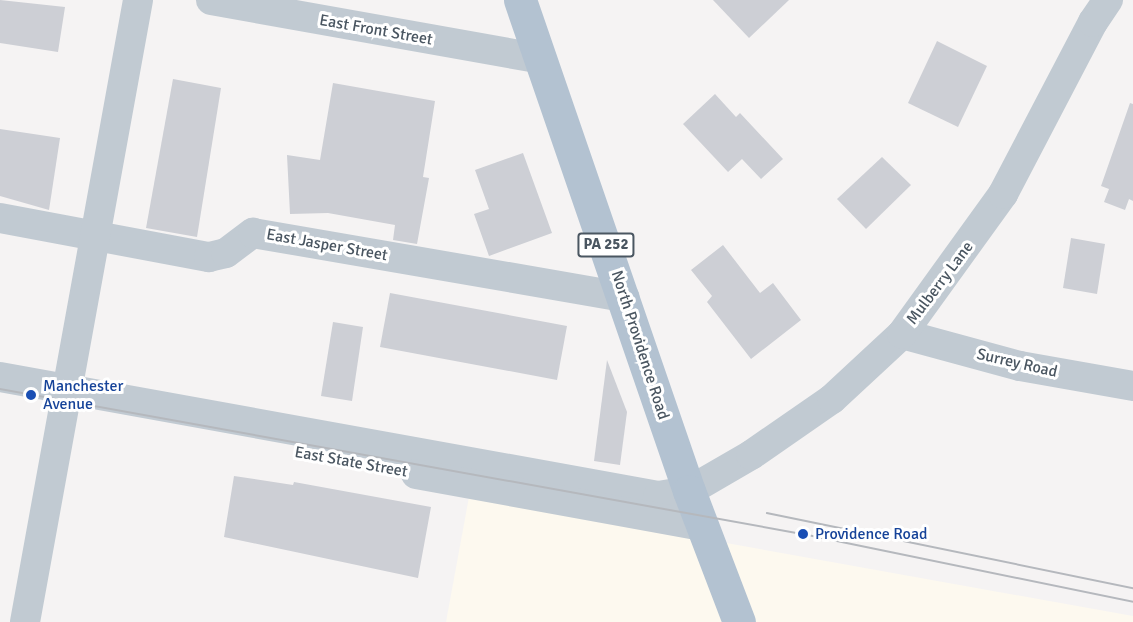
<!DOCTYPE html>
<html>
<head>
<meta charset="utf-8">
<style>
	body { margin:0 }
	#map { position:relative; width:1133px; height:622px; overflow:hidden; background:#f5f3f3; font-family:Signika,sans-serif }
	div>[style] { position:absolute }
	.commercial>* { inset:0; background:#fdf9ef }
	.building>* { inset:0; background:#cdcfd5 }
	.minor>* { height:30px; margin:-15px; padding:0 15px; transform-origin:15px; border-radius:15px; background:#c1cad2 }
	.major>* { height:33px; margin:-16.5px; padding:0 16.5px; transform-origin:16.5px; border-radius:16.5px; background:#b3c2d1 }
	.tram>* { height:1.5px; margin:-0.75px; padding:0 0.75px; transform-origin:0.75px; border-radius:0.75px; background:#b5b8bd }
	.dots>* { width:16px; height:16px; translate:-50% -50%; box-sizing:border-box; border:3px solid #fff; border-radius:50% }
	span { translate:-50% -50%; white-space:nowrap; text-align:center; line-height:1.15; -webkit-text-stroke:6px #fff; paint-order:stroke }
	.shield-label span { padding:2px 4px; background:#fff; border:2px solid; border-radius:4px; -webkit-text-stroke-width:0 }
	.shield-label { font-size:15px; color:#4a5661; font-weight:700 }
	.street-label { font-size:16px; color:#4a5661 }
	.transit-label { font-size:16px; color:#164399 }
	.left { translate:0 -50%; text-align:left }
</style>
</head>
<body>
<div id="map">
	<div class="commercial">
		<i style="clip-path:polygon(469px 497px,1133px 616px,1133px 622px,446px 622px)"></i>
	</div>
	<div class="building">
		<i style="clip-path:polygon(0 0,65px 7px,58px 52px,0 43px)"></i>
		<i style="clip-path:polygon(713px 0,789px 0,749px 38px)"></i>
		<i style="clip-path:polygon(937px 41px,987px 66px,958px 127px,908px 103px)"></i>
		<i style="clip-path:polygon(173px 79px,221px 88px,197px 237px,146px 228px)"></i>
		<i style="clip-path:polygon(333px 83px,435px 101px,423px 177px,429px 178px,417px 244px,393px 240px,395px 225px,328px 213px,290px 214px,287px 155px,320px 160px)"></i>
		<i style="clip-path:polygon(715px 94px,736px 117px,740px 113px,783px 159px,761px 179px,742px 159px,728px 172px,683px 124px)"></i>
		<i style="clip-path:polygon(1130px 103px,1133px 104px,1133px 201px,1129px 199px,1125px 210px,1104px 202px,1109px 189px,1101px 186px)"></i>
		<i style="clip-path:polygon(0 129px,60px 138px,49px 210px,0 196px)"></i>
		<i style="clip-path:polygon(523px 153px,552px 233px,489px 256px,474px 214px,489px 209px,475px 170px)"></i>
		<i style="clip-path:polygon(882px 157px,911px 185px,866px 229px,837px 199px)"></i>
		<i style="clip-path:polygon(1071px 238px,1105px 244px,1097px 294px,1063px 288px)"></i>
		<i style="clip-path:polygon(723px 245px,760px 293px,773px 283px,801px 320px,751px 359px,707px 302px,712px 296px,691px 270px)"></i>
		<i style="clip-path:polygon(390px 293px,567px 326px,557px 380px,380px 347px)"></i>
		<i style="clip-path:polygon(333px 322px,363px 327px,352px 401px,321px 396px)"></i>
		<i style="clip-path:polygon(607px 360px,627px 412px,620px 465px,594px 461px)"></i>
		<i style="clip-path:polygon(234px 476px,293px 485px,294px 482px,431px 507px,418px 578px,224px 537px)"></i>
	</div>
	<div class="minor">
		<i style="left:211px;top:0;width:335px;rotate:10.1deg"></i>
		<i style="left:0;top:218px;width:213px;rotate:10.6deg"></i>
		<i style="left:209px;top:257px;width:17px;rotate:-13deg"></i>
		<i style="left:226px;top:253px;width:34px;rotate:-37deg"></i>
		<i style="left:253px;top:233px;width:377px;rotate:9.8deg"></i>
		<i style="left:902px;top:334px;width:122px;rotate:15.2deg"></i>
		<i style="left:1020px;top:366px;width:115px;rotate:10deg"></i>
		<i style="left:0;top:377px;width:669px;rotate:10.25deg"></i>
		<i style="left:658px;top:496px;width:31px;rotate:-9deg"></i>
		<i style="left:689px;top:491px;width:72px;rotate:-30.1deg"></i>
		<i style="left:751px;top:455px;width:98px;rotate:-34.7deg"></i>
		<i style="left:832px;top:399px;width:96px;rotate:-42.9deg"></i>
		<i style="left:902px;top:334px;width:173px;rotate:-54.2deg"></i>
		<i style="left:1003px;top:194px;width:194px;rotate:-62.4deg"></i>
		<i style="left:1093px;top:22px;width:27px;rotate:-56deg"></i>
		<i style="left:416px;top:474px;width:292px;rotate:10.3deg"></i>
		<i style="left:25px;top:622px;width:632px;rotate:-79.7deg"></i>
	</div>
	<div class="major">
		<i style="left:520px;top:0;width:519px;rotate:71.01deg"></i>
		<i style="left:689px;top:491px;width:140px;rotate:69.1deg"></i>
	</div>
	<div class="tram">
		<i style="left:0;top:389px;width:816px;rotate:10.24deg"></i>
		<i style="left:803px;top:534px;width:337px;rotate:11.6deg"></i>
		<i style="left:767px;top:513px;width:374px;rotate:11.6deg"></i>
	</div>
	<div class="dots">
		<i style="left:31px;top:395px;background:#1a4fb4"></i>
		<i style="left:803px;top:534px;background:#1a4fb4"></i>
	</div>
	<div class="shield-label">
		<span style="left:606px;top:245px">PA 252</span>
	</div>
	<div class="street-label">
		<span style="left:376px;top:30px;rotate:10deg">East Front Street</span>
		<span style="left:327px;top:245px;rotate:10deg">East Jasper Street</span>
		<span style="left:940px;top:283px;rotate:-53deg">Mulberry Lane</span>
		<span style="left:640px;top:345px;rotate:72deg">North Providence Road</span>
		<span style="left:1017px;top:363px;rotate:13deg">Surrey Road</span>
		<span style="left:351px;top:462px;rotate:10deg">East State Street</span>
	</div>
	<div class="transit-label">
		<span class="left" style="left:43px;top:395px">Manchester<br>Avenue</span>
		<span class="left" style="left:815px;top:534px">Providence Road</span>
	</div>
</div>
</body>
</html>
